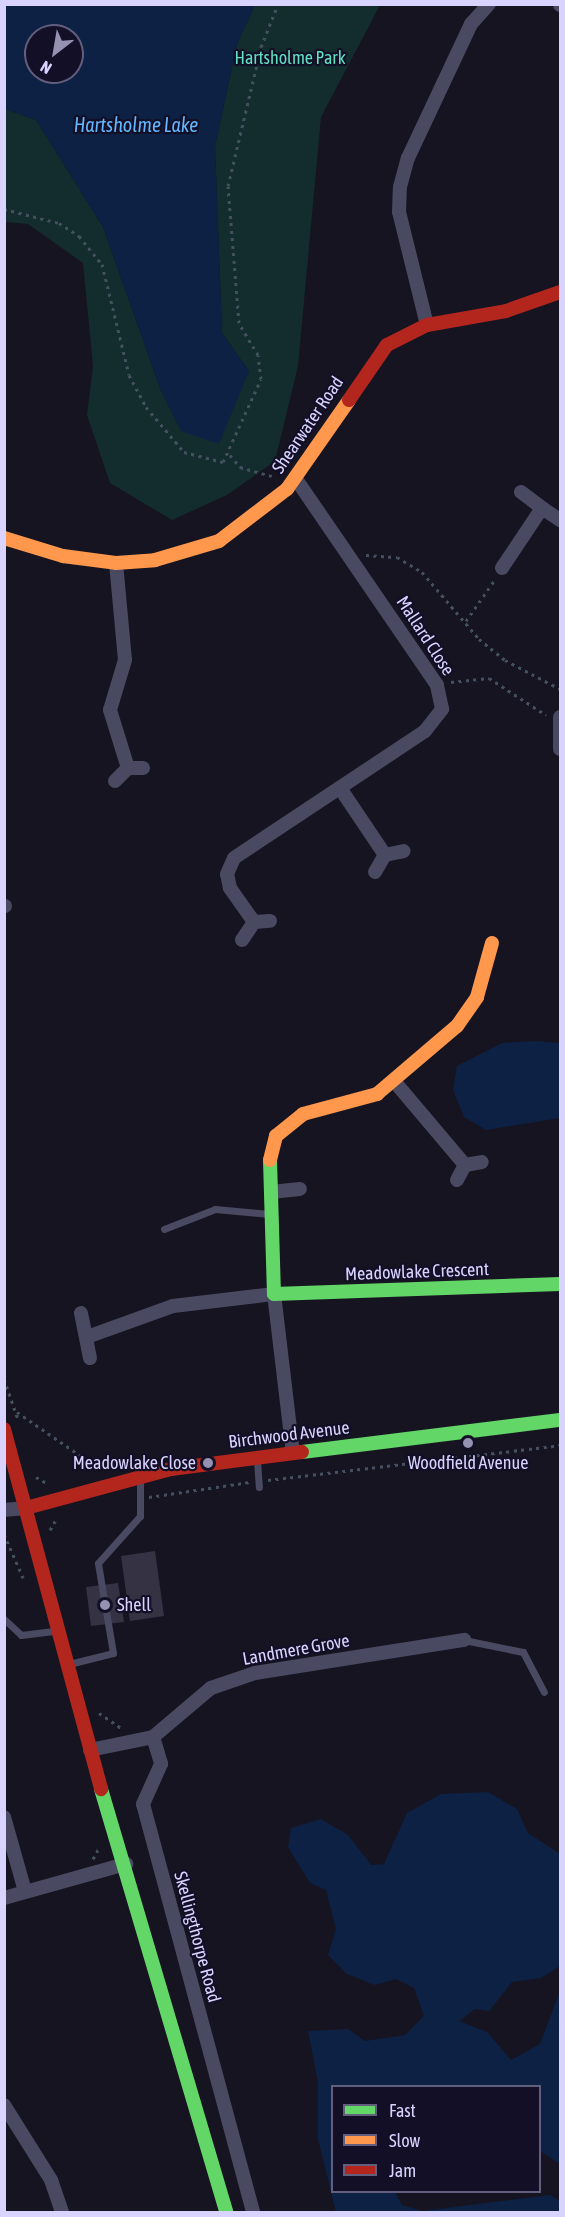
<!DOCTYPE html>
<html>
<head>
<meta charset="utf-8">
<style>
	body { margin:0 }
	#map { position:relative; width:565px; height:2217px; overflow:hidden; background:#161421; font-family:"Asap Condensed",sans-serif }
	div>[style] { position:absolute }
	.green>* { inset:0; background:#132c2d }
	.water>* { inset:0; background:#0d2144 }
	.building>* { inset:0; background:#343243 }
	.path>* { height:3px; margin-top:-1.5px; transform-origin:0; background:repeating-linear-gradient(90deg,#44505f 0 3px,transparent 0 7.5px) }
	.lane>* { height:7px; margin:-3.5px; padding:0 3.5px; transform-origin:3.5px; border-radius:3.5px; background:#4a4962 }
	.street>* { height:14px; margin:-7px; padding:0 7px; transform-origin:7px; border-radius:7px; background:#4a4962 }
	.fast>* { height:14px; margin:-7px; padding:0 7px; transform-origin:7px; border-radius:7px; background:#63d668 }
	.slow>* { height:14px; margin:-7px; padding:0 7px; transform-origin:7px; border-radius:7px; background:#ff974d }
	.jam>* { height:14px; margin:-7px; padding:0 7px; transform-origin:7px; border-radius:7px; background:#b3261e }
	.dots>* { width:16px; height:16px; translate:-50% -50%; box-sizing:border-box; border:3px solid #130f26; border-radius:50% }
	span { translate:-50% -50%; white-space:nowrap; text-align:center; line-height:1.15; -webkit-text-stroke:4.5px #130f26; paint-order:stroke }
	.park-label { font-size:18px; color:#5fe0c0 }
	.street-label { font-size:18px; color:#d9d4ff }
	.poi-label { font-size:18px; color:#d9d4ff }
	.right { translate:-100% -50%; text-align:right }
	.left { translate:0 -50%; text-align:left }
	.water-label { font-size:20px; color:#62b6ff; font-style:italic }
	.frame { position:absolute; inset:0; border:6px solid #d9d4ff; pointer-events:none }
	.legend { position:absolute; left:331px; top:2085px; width:210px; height:108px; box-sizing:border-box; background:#130f26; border:2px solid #625e7d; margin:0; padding:8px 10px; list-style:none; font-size:18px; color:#d9d4ff }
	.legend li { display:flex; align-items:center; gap:12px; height:30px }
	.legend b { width:30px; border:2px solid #625e7d }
	.north { position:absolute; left:24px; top:24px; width:60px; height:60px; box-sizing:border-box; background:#130f26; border:2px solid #625e7d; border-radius:50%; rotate:211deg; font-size:16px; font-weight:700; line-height:24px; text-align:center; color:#d9d4ff }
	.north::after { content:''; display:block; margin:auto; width:21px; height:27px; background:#9591b1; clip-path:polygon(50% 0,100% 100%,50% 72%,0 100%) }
</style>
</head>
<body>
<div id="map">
	<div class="green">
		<i style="clip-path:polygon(255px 5px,380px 5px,321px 117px,298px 366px,275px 461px,227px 495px,172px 520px,110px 483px,87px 415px,93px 366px,83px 263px,28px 224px,5px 222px,5px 109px,36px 120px,103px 227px,160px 388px,181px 430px,249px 371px,222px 333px,215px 146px,237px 44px)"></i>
	</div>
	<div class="water">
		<i style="clip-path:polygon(evenodd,5px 4px,255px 5px,237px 44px,215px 146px,222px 333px,249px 371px,219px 444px,181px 431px,160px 388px,103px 227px,36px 120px,5px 109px,5px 4px,36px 36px,72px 36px,72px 72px,36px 72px,36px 36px)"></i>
		<i style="clip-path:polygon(536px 1041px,560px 1043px,560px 1118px,486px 1130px,464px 1117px,453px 1090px,457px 1066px,502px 1043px)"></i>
		<i style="clip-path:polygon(488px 1792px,517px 1809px,528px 1833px,560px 1854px,560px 1966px,541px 1978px,512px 1982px,489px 2011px,475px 2009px,459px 2021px,487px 2032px,511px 2060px,540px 2044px,560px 1991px,560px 2164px,540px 2151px,540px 2086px,332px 2086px,332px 2192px,395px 2192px,402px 2205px,422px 2211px,550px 2195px,560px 2201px,560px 2212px,336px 2212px,318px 2139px,318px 2082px,308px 2031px,348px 2029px,365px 2041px,405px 2035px,424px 2016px,414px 1988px,396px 1979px,375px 1985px,347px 1974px,328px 1955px,336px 1929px,326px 1890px,310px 1883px,288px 1847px,291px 1828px,321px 1819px,348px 1835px,371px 1865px,384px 1864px,407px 1813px,441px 1794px)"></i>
	</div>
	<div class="building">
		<i style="clip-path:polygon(155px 1551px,164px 1616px,130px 1621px,121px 1556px)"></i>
		<i style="clip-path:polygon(118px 1583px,124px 1622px,91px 1626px,86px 1587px)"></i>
	</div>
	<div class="path">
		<i style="left:4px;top:209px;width:57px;rotate:14.3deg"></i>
		<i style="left:59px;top:223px;width:24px;rotate:33deg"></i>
		<i style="left:79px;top:236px;width:36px;rotate:51deg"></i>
		<i style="left:102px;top:264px;width:114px;rotate:76.3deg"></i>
		<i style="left:129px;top:375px;width:36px;rotate:62deg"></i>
		<i style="left:146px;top:407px;width:59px;rotate:49.8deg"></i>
		<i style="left:184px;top:452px;width:40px;rotate:14.4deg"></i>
		<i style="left:223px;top:462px;width:91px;rotate:-65.4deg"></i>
		<i style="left:261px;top:379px;width:24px;rotate:-97deg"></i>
		<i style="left:258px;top:355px;width:37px;rotate:-121deg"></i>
		<i style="left:239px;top:323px;width:137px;rotate:-94.6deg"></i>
		<i style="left:228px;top:186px;width:143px;rotate:-76.6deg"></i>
		<i style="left:261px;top:47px;width:46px;rotate:-68.4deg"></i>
		<i style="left:230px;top:455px;width:16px;rotate:50deg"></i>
		<i style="left:240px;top:467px;width:36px;rotate:16deg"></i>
		<i style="left:366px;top:555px;width:31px;rotate:4deg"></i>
		<i style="left:397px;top:557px;width:29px;rotate:31deg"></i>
		<i style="left:422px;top:572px;width:88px;rotate:49.6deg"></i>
		<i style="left:479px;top:639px;width:33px;rotate:39deg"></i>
		<i style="left:505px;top:660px;width:62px;rotate:27.8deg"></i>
		<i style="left:466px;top:621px;width:52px;rotate:-55.1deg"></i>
		<i style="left:451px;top:682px;width:38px;rotate:-6deg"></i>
		<i style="left:489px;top:678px;width:68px;rotate:33deg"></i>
		<i style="left:4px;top:1379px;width:42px;rotate:70.7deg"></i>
		<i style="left:17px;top:1412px;width:101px;rotate:34.5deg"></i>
		<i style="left:36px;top:1477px;width:14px;rotate:30deg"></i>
		<i style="left:268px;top:1480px;width:294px;rotate:-6.8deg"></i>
		<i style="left:149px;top:1497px;width:102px;rotate:-8.4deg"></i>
		<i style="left:50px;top:1530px;width:14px;rotate:-60deg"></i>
		<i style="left:4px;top:1534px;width:52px;rotate:66.4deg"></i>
		<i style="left:99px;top:1713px;width:29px;rotate:34deg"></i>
		<i style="left:93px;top:1859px;width:15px;rotate:-62deg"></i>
	</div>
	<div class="lane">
		<i style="left:164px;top:1229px;width:55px;rotate:-21.4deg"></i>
		<i style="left:215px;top:1209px;width:54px;rotate:5.3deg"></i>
		<i style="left:257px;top:1460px;width:27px;rotate:86deg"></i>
		<i style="left:4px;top:1619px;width:23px;rotate:43deg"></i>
		<i style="left:21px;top:1635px;width:35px;rotate:-7deg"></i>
		<i style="left:464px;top:1640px;width:60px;rotate:11.5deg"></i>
		<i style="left:523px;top:1652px;width:45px;rotate:62.3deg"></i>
		<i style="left:69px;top:1664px;width:45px;rotate:-14deg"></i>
		<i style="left:113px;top:1653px;width:91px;rotate:-99.5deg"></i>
		<i style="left:98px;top:1563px;width:63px;rotate:-48.2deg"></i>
		<i style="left:140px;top:1516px;width:37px;rotate:-90deg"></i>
	</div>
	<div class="street">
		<i style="left:560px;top:4px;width:1px;rotate:90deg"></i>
		<i style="left:427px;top:325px;width:116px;rotate:-103.9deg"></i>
		<i style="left:399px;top:212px;width:25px;rotate:-88deg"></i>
		<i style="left:400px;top:187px;width:30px;rotate:-75deg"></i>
		<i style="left:408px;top:158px;width:148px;rotate:-64.8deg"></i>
		<i style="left:471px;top:24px;width:27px;rotate:-48deg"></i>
		<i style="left:521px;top:492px;width:26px;rotate:37deg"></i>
		<i style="left:116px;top:563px;width:97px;rotate:84.7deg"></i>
		<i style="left:125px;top:660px;width:52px;rotate:106.7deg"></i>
		<i style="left:110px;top:710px;width:61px;rotate:72.8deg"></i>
		<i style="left:502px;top:568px;width:72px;rotate:-56.3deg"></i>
		<i style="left:542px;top:508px;width:22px;rotate:34deg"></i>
		<i style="left:560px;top:717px;width:32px;rotate:90deg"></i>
		<i style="left:115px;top:781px;width:18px;rotate:-45deg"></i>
		<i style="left:128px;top:768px;width:15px"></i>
		<i style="left:340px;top:788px;width:81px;rotate:56.1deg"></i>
		<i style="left:375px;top:872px;width:20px;rotate:-60deg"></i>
		<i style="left:385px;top:855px;width:19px;rotate:-12deg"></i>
		<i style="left:4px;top:906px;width:1px"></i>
		<i style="left:254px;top:922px;width:42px;rotate:-125.2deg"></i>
		<i style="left:230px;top:888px;width:14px;rotate:-102deg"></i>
		<i style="left:227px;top:874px;width:17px;rotate:-66deg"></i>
		<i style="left:234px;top:858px;width:229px;rotate:-33.6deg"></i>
		<i style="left:425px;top:731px;width:28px;rotate:-52deg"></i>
		<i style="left:442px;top:709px;width:25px;rotate:-102deg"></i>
		<i style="left:437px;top:685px;width:251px;rotate:-124.4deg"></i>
		<i style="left:242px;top:940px;width:22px;rotate:-56deg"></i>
		<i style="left:254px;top:922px;width:16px;rotate:-4deg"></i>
		<i style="left:394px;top:1081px;width:110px;rotate:49.8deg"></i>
		<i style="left:457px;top:1180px;width:17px;rotate:-62deg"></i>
		<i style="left:465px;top:1165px;width:17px;rotate:-10deg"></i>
		<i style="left:271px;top:1192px;width:29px;rotate:-6deg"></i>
		<i style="left:81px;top:1313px;width:46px;rotate:78.7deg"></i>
		<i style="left:87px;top:1337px;width:91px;rotate:-19.8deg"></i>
		<i style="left:173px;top:1306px;width:102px;rotate:-6.8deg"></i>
		<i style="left:274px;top:1294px;width:160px;rotate:83.2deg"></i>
		<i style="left:4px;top:1510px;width:22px;rotate:-5deg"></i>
		<i style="left:153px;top:1737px;width:28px;rotate:73deg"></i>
		<i style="left:161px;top:1764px;width:44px;rotate:114.2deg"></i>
		<i style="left:143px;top:1804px;width:423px;rotate:74.9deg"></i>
		<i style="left:90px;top:1750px;width:64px;rotate:-11.7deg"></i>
		<i style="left:153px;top:1737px;width:76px;rotate:-40.2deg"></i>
		<i style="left:211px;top:1688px;width:46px;rotate:-18.8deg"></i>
		<i style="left:255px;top:1673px;width:212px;rotate:-9deg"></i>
		<i style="left:4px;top:1817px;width:77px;rotate:74.2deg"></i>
		<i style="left:4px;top:1898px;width:127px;rotate:-15.6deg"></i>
		<i style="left:4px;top:2105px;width:89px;rotate:57.9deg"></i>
		<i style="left:51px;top:2180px;width:34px;rotate:71deg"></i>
	</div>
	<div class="fast">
		<i style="left:270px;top:1160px;width:134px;rotate:88.3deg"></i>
		<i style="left:274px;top:1294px;width:286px;rotate:-2deg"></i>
		<i style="left:302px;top:1452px;width:260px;rotate:-7.1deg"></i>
		<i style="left:101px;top:1789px;width:441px;rotate:73.5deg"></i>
	</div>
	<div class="slow">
		<i style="left:4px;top:538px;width:62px;rotate:17deg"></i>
		<i style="left:63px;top:556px;width:53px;rotate:7.5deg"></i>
		<i style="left:116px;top:563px;width:39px;rotate:-4deg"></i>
		<i style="left:155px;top:560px;width:67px;rotate:-16.5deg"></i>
		<i style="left:219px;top:541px;width:86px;rotate:-37.4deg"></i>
		<i style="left:287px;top:489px;width:108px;rotate:-55.1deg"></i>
		<i style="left:270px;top:1160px;width:25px;rotate:-76deg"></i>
		<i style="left:276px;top:1136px;width:35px;rotate:-39deg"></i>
		<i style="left:303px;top:1114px;width:77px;rotate:-15.1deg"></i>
		<i style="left:377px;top:1094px;width:105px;rotate:-40.4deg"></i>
		<i style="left:457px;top:1026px;width:35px;rotate:-55deg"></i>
		<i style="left:477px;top:997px;width:56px;rotate:-74.5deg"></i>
	</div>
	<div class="jam">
		<i style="left:349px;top:400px;width:67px;rotate:-55.4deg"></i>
		<i style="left:387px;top:345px;width:45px;rotate:-26.6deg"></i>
		<i style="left:427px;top:325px;width:80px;rotate:-10deg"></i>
		<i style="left:506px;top:311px;width:57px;rotate:-19.4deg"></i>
		<i style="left:4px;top:1429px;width:373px;rotate:74.9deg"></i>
		<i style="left:26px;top:1508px;width:150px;rotate:-15.1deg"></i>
		<i style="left:171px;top:1469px;width:132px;rotate:-7.4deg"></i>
	</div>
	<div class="dots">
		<i style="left:468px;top:1443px;background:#9591b1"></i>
		<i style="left:208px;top:1463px;background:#9591b1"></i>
		<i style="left:105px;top:1605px;background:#9591b1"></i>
	</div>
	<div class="park-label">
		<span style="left:290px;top:58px">Hartsholme Park</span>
	</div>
	<div class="street-label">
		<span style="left:308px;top:425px;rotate:-56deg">Shearwater Road</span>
		<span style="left:425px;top:636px;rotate:57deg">Mallard Close</span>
		<span style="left:417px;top:1272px;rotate:-2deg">Meadowlake Crescent</span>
		<span style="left:289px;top:1435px;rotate:-7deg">Birchwood Avenue</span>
		<span style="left:296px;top:1650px;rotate:-10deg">Landmere Grove</span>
		<span style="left:197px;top:1937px;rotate:75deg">Skellingthorpe Road</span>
	</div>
	<div class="poi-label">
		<span class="right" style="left:196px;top:1463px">Meadowlake Close</span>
		<span style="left:468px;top:1463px">Woodfield Avenue</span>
		<span class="left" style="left:117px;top:1605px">Shell</span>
	</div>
	<div class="water-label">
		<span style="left:136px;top:124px">Hartsholme Lake</span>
	</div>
	<div class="frame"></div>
	<ul class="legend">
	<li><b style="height:8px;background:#63d668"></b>Fast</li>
	<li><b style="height:8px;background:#ff974d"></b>Slow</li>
	<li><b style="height:8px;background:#b3261e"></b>Jam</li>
	</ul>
	<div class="north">N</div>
</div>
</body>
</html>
